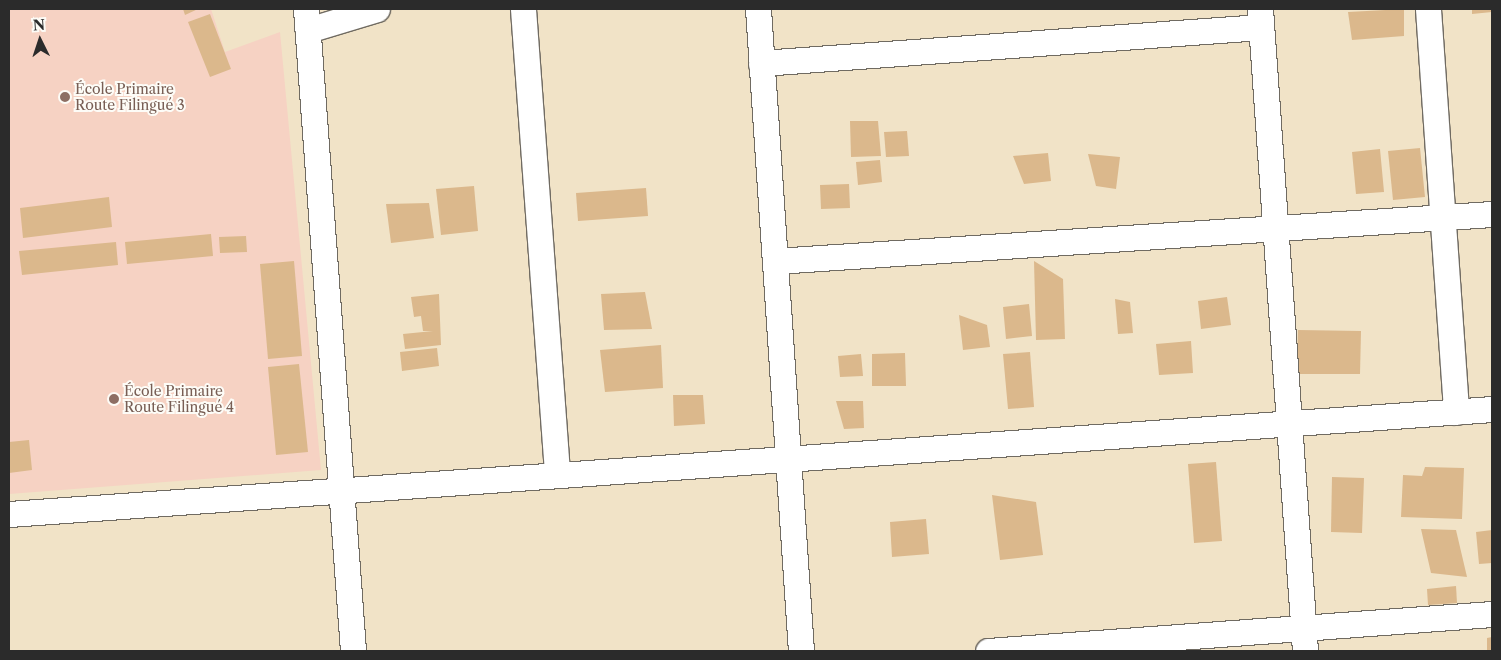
<!DOCTYPE html>
<html>
<head>
<meta charset="utf-8">
<style>
	body { margin:0 }
	#map { position:relative; width:1501px; height:660px; overflow:hidden; background:#f1e3c7; font-family:"Libre Caslon Text",serif }
	div>[style] { position:absolute }
	.built>* { inset:0; background:#f6d2c3 }
	.building>* { inset:0; background:#dbb88c }
	.roads { filter:drop-shadow(1px 0 #706b62) drop-shadow(-1px 0 #706b62) drop-shadow(0 1px #706b62) drop-shadow(0 -1px #706b62) }
	.minor>* { height:25px; margin:-12.5px; padding:0 12.5px; transform-origin:12.5px; border-radius:12.5px; background:#fff }
	.dots>* { width:14px; height:14px; translate:-50% -50%; box-sizing:border-box; border:2px solid #fdfcf7; border-radius:50% }
	span { translate:-50% -50%; white-space:nowrap; text-align:center; line-height:1.15; -webkit-text-stroke:4px #fdfcf7; paint-order:stroke }
	.education-label { font-size:14px; color:#785e54 }
	.left { translate:0 -50%; text-align:left }
	.frame { position:absolute; inset:0; border:10px solid #2b2b2b; pointer-events:none }
	.north { position:absolute; left:15px; top:15px; width:50px; height:50px; -webkit-text-stroke:4px #fdfcf7; paint-order:stroke; rotate:356deg; font-size:14px; font-weight:700; line-height:20px; text-align:center; color:#2b2b2b }
	.north::after { content:''; display:block; margin:auto; width:18px; height:22px; background:#2b2b2b; clip-path:polygon(50% 0,100% 100%,50% 72%,0 100%) }
</style>
</head>
<body>
<div id="map">
	<div class="built">
		<i style="clip-path:polygon(9px 9px,211px 9px,225px 52px,280px 32px,321px 470px,9px 494px)"></i>
	</div>
	<div class="building">
		<i style="clip-path:polygon(183px 9px,198px 9px,185px 15px)"></i>
		<i style="clip-path:polygon(1404px 9px,1404px 36px,1352px 40px,1348px 12px)"></i>
		<i style="clip-path:polygon(1472px 9px,1492px 9px,1492px 12px,1472px 14px)"></i>
		<i style="clip-path:polygon(210px 14px,231px 69px,210px 77px,188px 22px)"></i>
		<i style="clip-path:polygon(850px 121px,878px 121px,881px 156px,851px 157px)"></i>
		<i style="clip-path:polygon(907px 131px,909px 156px,886px 157px,884px 132px)"></i>
		<i style="clip-path:polygon(1420px 148px,1425px 197px,1393px 200px,1388px 151px)"></i>
		<i style="clip-path:polygon(1380px 149px,1384px 192px,1356px 194px,1352px 152px)"></i>
		<i style="clip-path:polygon(1048px 153px,1051px 181px,1024px 184px,1013px 156px)"></i>
		<i style="clip-path:polygon(1088px 154px,1120px 157px,1116px 189px,1096px 186px)"></i>
		<i style="clip-path:polygon(880px 160px,882px 182px,858px 185px,856px 162px)"></i>
		<i style="clip-path:polygon(849px 184px,850px 208px,821px 209px,820px 185px)"></i>
		<i style="clip-path:polygon(474px 186px,478px 231px,441px 235px,436px 189px)"></i>
		<i style="clip-path:polygon(646px 188px,648px 216px,578px 221px,576px 193px)"></i>
		<i style="clip-path:polygon(109px 197px,112px 227px,23px 238px,20px 208px)"></i>
		<i style="clip-path:polygon(429px 203px,434px 238px,391px 243px,386px 204px)"></i>
		<i style="clip-path:polygon(211px 234px,213px 256px,127px 264px,125px 242px)"></i>
		<i style="clip-path:polygon(246px 236px,247px 252px,220px 253px,219px 237px)"></i>
		<i style="clip-path:polygon(116px 242px,118px 265px,22px 275px,19px 251px)"></i>
		<i style="clip-path:polygon(294px 261px,302px 356px,268px 359px,260px 264px)"></i>
		<i style="clip-path:polygon(1034px 261px,1063px 279px,1065px 339px,1036px 340px)"></i>
		<i style="clip-path:polygon(645px 292px,652px 329px,604px 330px,601px 294px)"></i>
		<i style="clip-path:polygon(439px 294px,441px 345px,405px 349px,403px 334px,433px 331px,423px 331px,421px 316px,414px 317px,411px 297px)"></i>
		<i style="clip-path:polygon(1227px 297px,1231px 325px,1201px 329px,1198px 301px)"></i>
		<i style="clip-path:polygon(1115px 299px,1130px 302px,1133px 333px,1118px 334px)"></i>
		<i style="clip-path:polygon(1029px 304px,1032px 336px,1006px 339px,1003px 307px)"></i>
		<i style="clip-path:polygon(959px 315px,987px 325px,990px 347px,963px 350px)"></i>
		<i style="clip-path:polygon(1298px 330px,1361px 331px,1360px 374px,1297px 374px)"></i>
		<i style="clip-path:polygon(1191px 341px,1193px 373px,1159px 375px,1156px 344px)"></i>
		<i style="clip-path:polygon(661px 345px,663px 388px,605px 392px,600px 350px)"></i>
		<i style="clip-path:polygon(437px 348px,439px 366px,402px 371px,400px 352px)"></i>
		<i style="clip-path:polygon(1030px 352px,1034px 407px,1008px 409px,1003px 354px)"></i>
		<i style="clip-path:polygon(905px 353px,906px 386px,872px 386px,872px 354px)"></i>
		<i style="clip-path:polygon(861px 354px,863px 376px,840px 377px,838px 356px)"></i>
		<i style="clip-path:polygon(299px 364px,308px 452px,276px 455px,268px 367px)"></i>
		<i style="clip-path:polygon(673px 395px,703px 395px,705px 424px,674px 426px)"></i>
		<i style="clip-path:polygon(836px 401px,863px 401px,864px 428px,844px 429px)"></i>
		<i style="clip-path:polygon(29px 440px,32px 470px,9px 473px,9px 442px)"></i>
		<i style="clip-path:polygon(1216px 462px,1222px 541px,1194px 543px,1188px 464px)"></i>
		<i style="clip-path:polygon(1425px 467px,1464px 468px,1462px 519px,1401px 517px,1403px 475px,1422px 476px)"></i>
		<i style="clip-path:polygon(1332px 477px,1364px 478px,1362px 533px,1331px 532px)"></i>
		<i style="clip-path:polygon(992px 495px,1036px 502px,1043px 555px,1000px 560px)"></i>
		<i style="clip-path:polygon(926px 519px,929px 554px,892px 557px,890px 522px)"></i>
		<i style="clip-path:polygon(1421px 529px,1456px 530px,1467px 577px,1431px 573px)"></i>
		<i style="clip-path:polygon(1492px 530px,1492px 563px,1479px 564px,1476px 532px)"></i>
		<i style="clip-path:polygon(1456px 586px,1457px 603px,1428px 605px,1427px 589px)"></i>
		<i style="clip-path:polygon(1492px 637px,1492px 651px,1487px 651px,1487px 638px)"></i>
	</div>
	<div class="roads">
		<div class="minor">
			<i style="left:306px;top:9px;width:644px;rotate:85.81deg"></i>
			<i style="left:523px;top:9px;width:467px;rotate:85.8deg"></i>
			<i style="left:758px;top:9px;width:643px;rotate:86.17deg"></i>
			<i style="left:1260px;top:9px;width:644px;rotate:85.99deg"></i>
			<i style="left:1428px;top:9px;width:404px;rotate:86deg"></i>
			<i style="left:308px;top:30px;width:72px;rotate:-16.9deg"></i>
			<i style="left:761px;top:63px;width:501px;rotate:-4.12deg"></i>
			<i style="left:775px;top:261px;width:719px;rotate:-3.75deg"></i>
			<i style="left:9px;top:514px;width:1487px;rotate:-4.05deg"></i>
			<i style="left:988px;top:651px;width:505px;rotate:-4.2deg"></i>
		</div>
	</div>
	<div class="dots">
		<i style="left:65px;top:97px;background:#8d6e63"></i>
		<i style="left:114px;top:399px;background:#8d6e63"></i>
	</div>
	<div class="education-label">
		<span class="left" style="left:75px;top:97px">École Primaire<br>Route Filingué 3</span>
		<span class="left" style="left:124px;top:399px">École Primaire<br>Route Filingué 4</span>
	</div>
	<div class="frame"></div>
	<div class="north">N</div>
</div>
</body>
</html>
